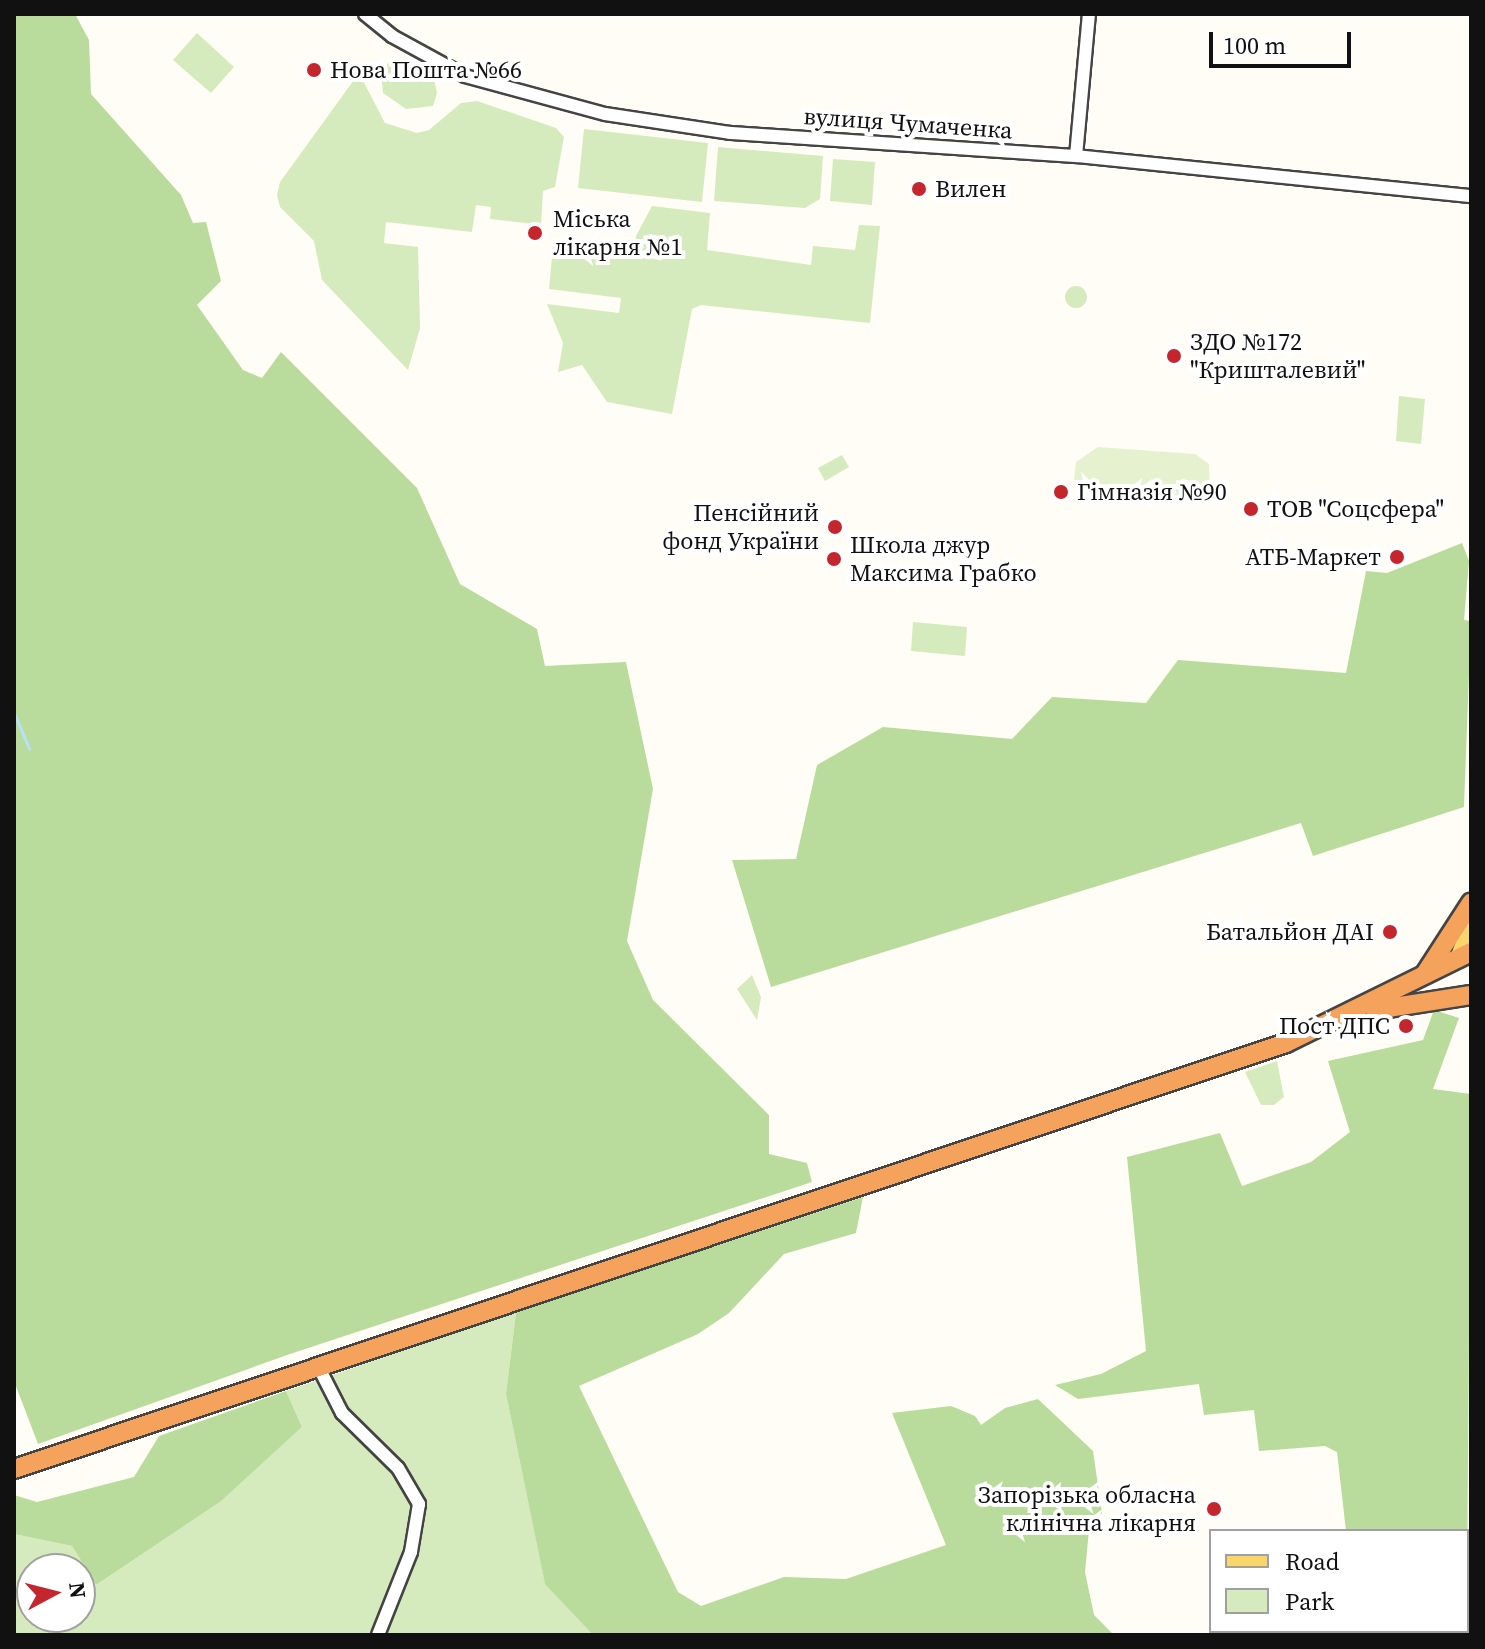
<!DOCTYPE html>
<html>
<head>
<meta charset="utf-8">
<style>
	body { margin:0 }
	#map { position:relative; width:1485px; height:1649px; overflow:hidden; background:#fffdf5; font-family:"Source Serif 4",serif }
	div>[style] { position:absolute }
	.green>* { inset:0; background:#d5ebbd }
	.round { border-radius:50% }
	.forest>* { inset:0; background:#b9dc9c }
	.pitch>* { inset:0; background:#e6f2cf }
	.stream>* { height:3px; margin:-1.5px; padding:0 1.5px; transform-origin:1.5px; border-radius:1.5px; background:#b9e0f7 }
	.roads { filter:drop-shadow(2px 0 #444) drop-shadow(-2px 0 #444) drop-shadow(0 2px #444) drop-shadow(0 -2px #444) }
	.minor>* { height:12px; margin:-6px; padding:0 6px; transform-origin:6px; border-radius:6px; background:#fff }
	.major>* { height:16px; margin:-8px; padding:0 8px; transform-origin:8px; border-radius:8px; background:#f9d66b }
	.highway>* { height:18px; margin:-9px; padding:0 9px; transform-origin:9px; border-radius:9px; background:#f5a25d }
	.dots>* { width:22px; height:22px; translate:-50% -50%; box-sizing:border-box; border:4px solid #fff; border-radius:50% }
	span { translate:-50% -50%; white-space:nowrap; text-align:center; line-height:1.15; -webkit-text-stroke:8px #fff; paint-order:stroke }
	.poi-label { font-size:24px; color:#111 }
	.left { translate:0 -50%; text-align:left }
	.right { translate:-100% -50%; text-align:right }
	.street-label { font-size:24px; color:#111 }
	.frame { position:absolute; inset:0; border:16px solid #111; pointer-events:none }
	.legend { position:absolute; left:1209px; top:1529px; width:260px; height:104px; box-sizing:border-box; background:#fff; border:2px solid #a0a0a0; margin:0; padding:10px 14px; list-style:none; font-size:24px; color:#111 }
	.legend li { display:flex; align-items:center; gap:16px; height:40px }
	.legend b { width:40px; border:2px solid #a0a0a0 }
	.north { position:absolute; left:16px; top:1553px; width:80px; height:80px; box-sizing:border-box; background:#fff; border:2px solid #a0a0a0; border-radius:50%; rotate:83deg; font-size:22px; font-weight:700; line-height:32px; text-align:center; color:#111 }
	.north::after { content:''; display:block; margin:auto; width:28px; height:36px; background:#c4262e; clip-path:polygon(50% 0,100% 100%,50% 72%,0 100%) }
	.scale { position:absolute; left:1209px; top:32px; width:142px; height:36px; box-sizing:border-box; border:4px solid #111; border-top:0; padding-left:10px; font-size:24px; line-height:28px; white-space:nowrap; color:#111; -webkit-text-stroke:6px #fff; paint-order:stroke }
</style>
</head>
<body>
<div id="map">
	<div class="green">
		<i style="clip-path:polygon(197px 33px,234px 67px,211px 93px,173px 60px)"></i>
		<i style="clip-path:polygon(405px 59px,434px 79px,437px 93px,433px 106px,406px 109px,383px 93px,381px 73px,389px 62px)"></i>
		<i style="clip-path:polygon(359px 73px,385px 123px,417px 133px,429px 130px,461px 103px,477px 101px,556px 128px,564px 137px,555px 187px,543px 191px,541px 225px,490px 219px,491px 207px,476px 205px,472px 232px,386px 222px,384px 243px,418px 247px,420px 328px,408px 370px,322px 280px,314px 241px,280px 207px,277px 195px,280px 182px)"></i>
		<i style="clip-path:polygon(584px 129px,708px 143px,702px 202px,578px 188px)"></i>
		<i style="clip-path:polygon(718px 147px,823px 156px,820px 199px,805px 208px,714px 201px)"></i>
		<i style="clip-path:polygon(833px 159px,875px 162px,872px 205px,830px 201px)"></i>
		<i style="clip-path:polygon(652px 206px,710px 213px,707px 250px,811px 265px,813px 246px,855px 250px,859px 225px,880px 226px,870px 323px,701px 305px,692px 309px,672px 414px,607px 402px,582px 365px,558px 372px,563px 343px,547px 304px,619px 313px,621px 298px,549px 289px,553px 247px,633px 256px,636px 236px)"></i>
		<i class="round" style="left:1065px;top:286px;width:22px;height:22px"></i>
		<i style="clip-path:polygon(1399px 396px,1425px 399px,1421px 444px,1396px 441px)"></i>
		<i style="clip-path:polygon(842px 455px,849px 467px,825px 481px,818px 468px)"></i>
		<i style="clip-path:polygon(913px 622px,967px 627px,965px 656px,911px 651px)"></i>
		<i style="clip-path:polygon(752px 975px,761px 997px,757px 1020px,737px 989px)"></i>
		<i style="clip-path:polygon(1277px 1061px,1284px 1097px,1274px 1105px,1261px 1105px,1245px 1072px)"></i>
		<i style="clip-path:polygon(evenodd,516px 1312px,506px 1394px,545px 1583px,593px 1635px,14px 1635px,14px 1534px,72px 1546px,96px 1585px,220px 1501px,302px 1427px,286px 1391px,516px 1312px,32px 1569px,80px 1569px,80px 1617px,32px 1617px,32px 1569px)"></i>
	</div>
	<div class="forest">
		<i style="clip-path:polygon(14px 14px,75px 14px,89px 40px,91px 94px,181px 195px,193px 223px,206px 222px,221px 281px,197px 305px,243px 370px,262px 378px,281px 352px,417px 488px,460px 584px,537px 629px,545px 666px,626px 662px,653px 789px,627px 941px,653px 1000px,769px 1115px,769px 1154px,807px 1163px,812px 1182px,290px 1354px,38px 1444px,14px 1381px)"></i>
		<i style="clip-path:polygon(1462px 543px,1469px 561px,1464px 620px,1471px 621px,1464px 807px,1313px 856px,1301px 823px,771px 987px,732px 860px,796px 859px,817px 765px,883px 727px,1012px 739px,1052px 697px,1146px 703px,1178px 660px,1346px 673px,1366px 571px,1387px 573px)"></i>
		<i style="clip-path:polygon(1434px 1010px,1459px 1018px,1433px 1089px,1471px 1094px,1467px 1585px,1467px 1531px,1346px 1531px,1337px 1452px,1325px 1446px,1259px 1451px,1254px 1410px,1204px 1415px,1199px 1384px,1078px 1399px,1055px 1385px,1101px 1374px,1146px 1351px,1127px 1157px,1220px 1133px,1242px 1186px,1311px 1162px,1350px 1132px,1328px 1061px,1423px 1040px)"></i>
		<i style="clip-path:polygon(863px 1197px,856px 1233px,784px 1254px,729px 1313px,698px 1334px,579px 1386px,678px 1592px,701px 1606px,784px 1577px,846px 1579px,946px 1545px,892px 1413px,951px 1406px,975px 1416px,981px 1425px,1005px 1408px,1038px 1399px,1093px 1451px,1102px 1513px,1089px 1530px,1085px 1572px,1094px 1615px,1114px 1635px,593px 1635px,545px 1584px,506px 1394px,516px 1312px)"></i>
		<i style="clip-path:polygon(286px 1391px,302px 1427px,221px 1501px,96px 1585px,72px 1546px,14px 1534px,14px 1495px,37px 1502px,134px 1477px,159px 1436px)"></i>
	</div>
	<div class="pitch">
		<i style="clip-path:polygon(1098px 447px,1195px 454px,1209px 464px,1210px 489px,1191px 504px,1085px 494px,1074px 479px,1076px 462px)"></i>
	</div>
	<div class="stream">
		<i style="left:14px;top:713px;width:39px;rotate:67deg"></i>
	</div>
	<div class="roads">
		<div class="minor">
			<i style="left:365px;top:14px;width:35px;rotate:39deg"></i>
			<i style="left:392px;top:36px;width:83px;rotate:28.7deg"></i>
			<i style="left:465px;top:76px;width:145px;rotate:15.2deg"></i>
			<i style="left:605px;top:114px;width:126px;rotate:8.6deg"></i>
			<i style="left:730px;top:133px;width:347px;rotate:3.8deg"></i>
			<i style="left:1076px;top:156px;width:397px;rotate:5.8deg"></i>
			<i style="left:1076px;top:156px;width:143px;rotate:-84.8deg"></i>
			<i style="left:318px;top:1366px;width:53px;rotate:62.9deg"></i>
			<i style="left:342px;top:1413px;width:78px;rotate:44.5deg"></i>
			<i style="left:398px;top:1468px;width:42px;rotate:59.7deg"></i>
			<i style="left:419px;top:1504px;width:49px;rotate:99.5deg"></i>
			<i style="left:411px;top:1552px;width:89px;rotate:111.7deg"></i>
		</div>
		<div class="major">
			<i style="left:1458px;top:959px;width:37px;rotate:-70deg"></i>
		</div>
		<div class="highway">
			<i style="left:1425px;top:974px;width:85px;rotate:-57.1deg"></i>
			<i style="left:1375px;top:1010px;width:97px;rotate:-8.9deg"></i>
			<i style="left:14px;top:1469px;width:1341px;rotate:-18.52deg"></i>
			<i style="left:1286px;top:1043px;width:206px;rotate:-26.2deg"></i>
		</div>
	</div>
	<div class="dots">
		<i style="left:314px;top:70px;background:#c4262e"></i>
		<i style="left:919px;top:189px;background:#c4262e"></i>
		<i style="left:535px;top:233px;background:#c4262e"></i>
		<i style="left:1174px;top:356px;background:#c4262e"></i>
		<i style="left:1061px;top:492px;background:#c4262e"></i>
		<i style="left:1251px;top:509px;background:#c4262e"></i>
		<i style="left:835px;top:527px;background:#c4262e"></i>
		<i style="left:1397px;top:557px;background:#c4262e"></i>
		<i style="left:834px;top:559px;background:#c4262e"></i>
		<i style="left:1390px;top:932px;background:#c4262e"></i>
		<i style="left:1406px;top:1026px;background:#c4262e"></i>
		<i style="left:1214px;top:1509px;background:#c4262e"></i>
	</div>
	<div class="poi-label">
		<span class="left" style="left:330px;top:70px">Нова Пошта №66</span>
		<span class="left" style="left:935px;top:189px">Вилен</span>
		<span class="left" style="left:553px;top:233px">Міська<br>лікарня №1</span>
		<span class="left" style="left:1190px;top:356px">ЗДО №172<br>"Кришталевий"</span>
		<span class="left" style="left:1077px;top:492px">Гімназія №90</span>
		<span class="left" style="left:1267px;top:509px">ТОВ "Соцсфера"</span>
		<span class="right" style="left:819px;top:527px">Пенсійний<br>фонд України</span>
		<span class="left" style="left:850px;top:559px">Школа джур<br>Максима Грабко</span>
		<span class="right" style="left:1381px;top:557px">АТБ-Маркет</span>
		<span class="right" style="left:1374px;top:932px">Батальйон ДАI</span>
		<span class="right" style="left:1390px;top:1026px">Пост ДПС</span>
		<span class="right" style="left:1196px;top:1509px">Запорізька обласна<br>клінічна лікарня</span>
	</div>
	<div class="street-label">
		<span style="left:908px;top:123px;rotate:4deg">вулиця Чумаченка</span>
	</div>
	<div class="frame"></div>
	<ul class="legend">
	<li><b style="height:10px;background:#f9d66b"></b>Road</li>
	<li><b style="height:22px;background:#d5ebbd"></b>Park</li>
	</ul>
	<div class="north">N</div>
	<div class="scale">100 m</div>
</div>
</body>
</html>
